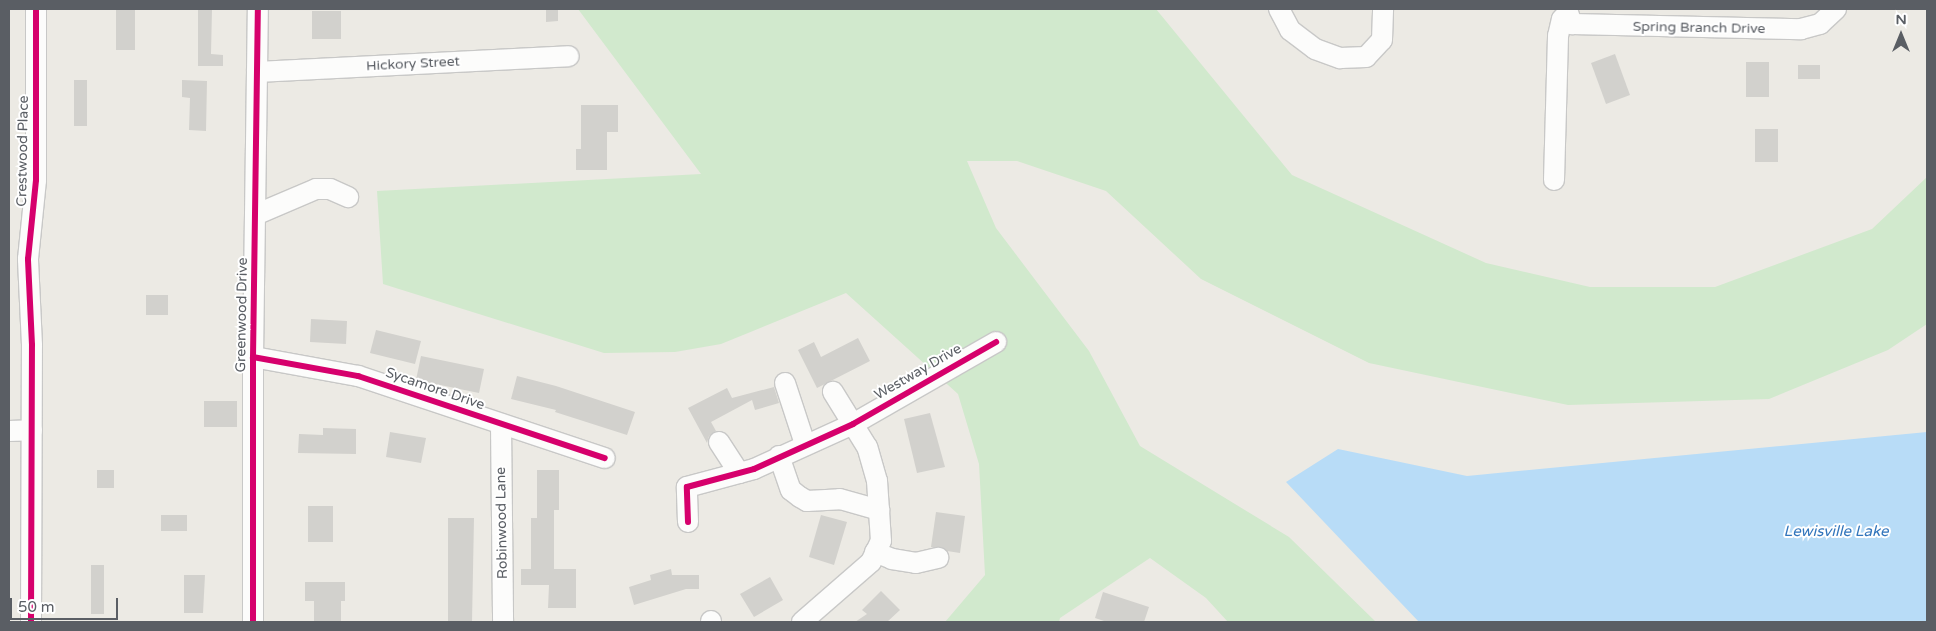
<!DOCTYPE html>
<html>
<head>
<meta charset="utf-8">
<style>
	body { margin:0 }
	#map { position:relative; width:1936px; height:631px; overflow:hidden; background:#eceae4; font-family:"Varela Round",sans-serif }
	div>[style] { position:absolute }
	.green>* { inset:0; background:#d1e9cd }
	.water>* { inset:0; background:#b8dcf7 }
	.building>* { inset:0; background:#d2d1cd }
	.roads { filter:drop-shadow(1px 0 #c8c8c7) drop-shadow(-1px 0 #c8c8c7) drop-shadow(0 1px #c8c8c7) drop-shadow(0 -1px #c8c8c7) }
	.minor>* { height:20px; margin:-10px; padding:0 10px; transform-origin:10px; border-radius:10px; background:#fcfcfb }
	.cycleway>* { height:6px; margin:-3px; padding:0 3px; transform-origin:3px; border-radius:3px; background:#d6006c }
	span { translate:-50% -50%; white-space:nowrap; text-align:center; line-height:1.15; -webkit-text-stroke:4px #fff; paint-order:stroke }
	.street-label { font-size:14px; color:#5a5e64 }
	.water-label { font-size:15px; color:#3376bc; font-style:italic }
	.frame { position:absolute; inset:0; border:10px solid #5a5e64; pointer-events:none }
	.north { position:absolute; left:1876px; top:10px; width:50px; height:50px; -webkit-text-stroke:4px #fff; paint-order:stroke; rotate:0deg; font-size:14px; font-weight:700; line-height:20px; text-align:center; color:#5a5e64 }
	.north::after { content:''; display:block; margin:auto; width:18px; height:22px; background:#5a5e64; clip-path:polygon(50% 0,100% 100%,50% 72%,0 100%) }
	.scale { position:absolute; left:10px; top:598px; width:108px; height:22px; box-sizing:border-box; border:2px solid #5a5e64; border-top:0; padding-left:6px; font-size:15px; line-height:18px; white-space:nowrap; color:#5a5e64; -webkit-text-stroke:4px #fff; paint-order:stroke }
</style>
</head>
<body>
<div id="map">
	<div class="green">
		<i style="clip-path:polygon(578px 9px,1156px 9px,1292px 175px,1486px 263px,1590px 287px,1715px 287px,1872px 229px,1927px 177px,1927px 324px,1888px 350px,1769px 399px,1568px 405px,1369px 363px,1201px 279px,1106px 191px,1017px 161px,967px 161px,996px 228px,1089px 351px,1140px 446px,1289px 537px,1376px 622px,1228px 622px,1206px 598px,1150px 558px,1060px 618px,1059px 622px,945px 622px,985px 575px,979px 464px,958px 394px,846px 293px,721px 344px,675px 352px,604px 353px,383px 284px,377px 191px,701px 174px)"></i>
	</div>
	<div class="water">
		<i style="clip-path:polygon(1927px 432px,1927px 622px,1419px 622px,1286px 482px,1338px 449px,1467px 476px)"></i>
	</div>
	<div class="building">
		<i style="clip-path:polygon(116px 9px,135px 9px,135px 50px,116px 50px)"></i>
		<i style="clip-path:polygon(198px 9px,212px 9px,211px 54px,223px 55px,223px 66px,198px 66px)"></i>
		<i style="clip-path:polygon(546px 9px,558px 9px,558px 21px,546px 22px)"></i>
		<i style="clip-path:polygon(312px 11px,341px 11px,341px 39px,312px 39px)"></i>
		<i style="clip-path:polygon(1615px 54px,1630px 95px,1606px 104px,1591px 63px)"></i>
		<i style="clip-path:polygon(1746px 62px,1769px 62px,1769px 97px,1746px 97px)"></i>
		<i style="clip-path:polygon(1798px 65px,1820px 65px,1820px 79px,1798px 79px)"></i>
		<i style="clip-path:polygon(74px 80px,87px 80px,87px 126px,74px 126px)"></i>
		<i style="clip-path:polygon(182px 80px,207px 81px,206px 131px,189px 130px,190px 98px,182px 97px)"></i>
		<i style="clip-path:polygon(581px 105px,618px 105px,618px 132px,607px 132px,607px 170px,576px 170px,576px 149px,581px 149px)"></i>
		<i style="clip-path:polygon(1755px 129px,1778px 129px,1778px 162px,1755px 162px)"></i>
		<i style="clip-path:polygon(146px 295px,168px 295px,168px 315px,146px 315px)"></i>
		<i style="clip-path:polygon(311px 319px,347px 321px,346px 344px,310px 342px)"></i>
		<i style="clip-path:polygon(376px 330px,421px 341px,415px 364px,370px 353px)"></i>
		<i style="clip-path:polygon(858px 338px,870px 361px,817px 388px,798px 350px,814px 342px,821px 357px)"></i>
		<i style="clip-path:polygon(421px 356px,484px 369px,479px 393px,416px 380px)"></i>
		<i style="clip-path:polygon(517px 376px,556px 386px,635px 412px,627px 435px,555px 412px,556px 410px,511px 399px)"></i>
		<i style="clip-path:polygon(774px 387px,779px 403px,755px 410px,752px 400px,711px 422px,716px 431px,709px 436px,707px 443px,688px 408px,727px 388px,732px 398px)"></i>
		<i style="clip-path:polygon(204px 401px,237px 401px,237px 427px,204px 427px)"></i>
		<i style="clip-path:polygon(930px 413px,945px 467px,917px 473px,904px 419px)"></i>
		<i style="clip-path:polygon(323px 428px,356px 429px,356px 454px,298px 453px,299px 434px,323px 435px)"></i>
		<i style="clip-path:polygon(390px 432px,426px 438px,421px 463px,386px 457px)"></i>
		<i style="clip-path:polygon(97px 470px,114px 470px,114px 488px,97px 488px)"></i>
		<i style="clip-path:polygon(537px 470px,559px 470px,559px 510px,554px 510px,554px 569px,576px 569px,576px 608px,548px 608px,549px 585px,521px 585px,521px 569px,531px 569px,531px 518px,537px 518px)"></i>
		<i style="clip-path:polygon(308px 506px,333px 506px,333px 542px,308px 542px)"></i>
		<i style="clip-path:polygon(936px 512px,965px 516px,960px 553px,947px 551px,941px 547px,931px 547px)"></i>
		<i style="clip-path:polygon(161px 515px,187px 515px,187px 531px,161px 531px)"></i>
		<i style="clip-path:polygon(821px 515px,847px 522px,834px 565px,809px 557px)"></i>
		<i style="clip-path:polygon(448px 518px,474px 518px,472px 622px,448px 622px)"></i>
		<i style="clip-path:polygon(91px 565px,104px 565px,104px 614px,91px 614px)"></i>
		<i style="clip-path:polygon(671px 569px,672px 575px,699px 575px,699px 589px,686px 589px,634px 605px,629px 587px,651px 580px,650px 575px)"></i>
		<i style="clip-path:polygon(184px 575px,205px 575px,203px 613px,184px 613px)"></i>
		<i style="clip-path:polygon(770px 577px,783px 600px,754px 617px,740px 594px)"></i>
		<i style="clip-path:polygon(305px 582px,345px 582px,345px 601px,341px 601px,341px 622px,314px 622px,314px 601px,305px 601px)"></i>
		<i style="clip-path:polygon(881px 591px,900px 610px,887px 622px,855px 622px,867px 614px,862px 610px)"></i>
		<i style="clip-path:polygon(1103px 592px,1149px 607px,1144px 622px,1107px 622px,1095px 618px)"></i>
	</div>
	<div class="roads">
		<div class="minor">
			<i style="left:1279px;top:9px;width:24px;rotate:62deg"></i>
			<i style="left:1290px;top:30px;width:31px;rotate:37deg"></i>
			<i style="left:1315px;top:49px;width:27px;rotate:20deg"></i>
			<i style="left:1340px;top:58px;width:26px;rotate:-2deg"></i>
			<i style="left:1366px;top:57px;width:23px;rotate:-47deg"></i>
			<i style="left:1382px;top:40px;width:31px;rotate:-88deg"></i>
			<i style="left:1567px;top:9px;width:16px;rotate:72deg"></i>
			<i style="left:1572px;top:24px;width:229px;rotate:1.3deg"></i>
			<i style="left:1801px;top:29px;width:20px;rotate:-15deg"></i>
			<i style="left:1820px;top:24px;width:22px;rotate:-43deg"></i>
			<i style="left:257px;top:72px;width:312px;rotate:-2.9deg"></i>
			<i style="left:1554px;top:180px;width:144px;rotate:-88.4deg"></i>
			<i style="left:1558px;top:36px;width:17px;rotate:-77deg"></i>
			<i style="left:1562px;top:19px;width:7px;rotate:-45deg"></i>
			<i style="left:255px;top:215px;width:66px;rotate:-23.1deg"></i>
			<i style="left:316px;top:189px;width:14px"></i>
			<i style="left:330px;top:189px;width:20px;rotate:24deg"></i>
			<i style="left:253px;top:357px;width:107px;rotate:10.3deg"></i>
			<i style="left:358px;top:376px;width:260px;rotate:18.4deg"></i>
			<i style="left:785px;top:383px;width:64px;rotate:71.8deg"></i>
			<i style="left:501px;top:424px;width:198px;rotate:89.4deg"></i>
			<i style="left:9px;top:431px;width:23px;rotate:-2deg"></i>
			<i style="left:719px;top:442px;width:37px;rotate:57deg"></i>
			<i style="left:779px;top:456px;width:36px;rotate:71deg"></i>
			<i style="left:791px;top:490px;width:11px;rotate:38deg"></i>
			<i style="left:800px;top:497px;width:8px;rotate:30deg"></i>
			<i style="left:807px;top:501px;width:33px;rotate:-3deg"></i>
			<i style="left:840px;top:499px;width:41px;rotate:15.8deg"></i>
			<i style="left:688px;top:522px;width:35px;rotate:-92deg"></i>
			<i style="left:687px;top:487px;width:69px;rotate:-15deg"></i>
			<i style="left:754px;top:469px;width:109px;rotate:-24.4deg"></i>
			<i style="left:853px;top:424px;width:165px;rotate:-29.8deg"></i>
			<i style="left:875px;top:552px;width:18px;rotate:22deg"></i>
			<i style="left:892px;top:559px;width:24px;rotate:9deg"></i>
			<i style="left:916px;top:563px;width:23px;rotate:-13deg"></i>
			<i style="left:711px;top:621px;width:1px;rotate:90deg"></i>
			<i style="left:31px;top:622px;width:277px;rotate:-89.8deg"></i>
			<i style="left:32px;top:345px;width:86px;rotate:-92.7deg"></i>
			<i style="left:28px;top:259px;width:79px;rotate:-84.2deg"></i>
			<i style="left:36px;top:180px;width:171px;rotate:-90deg"></i>
			<i style="left:253px;top:622px;width:265px;rotate:-90deg"></i>
			<i style="left:253px;top:357px;width:348px;rotate:-89.2deg"></i>
			<i style="left:802px;top:622px;width:91px;rotate:-41deg"></i>
			<i style="left:871px;top:562px;width:23px;rotate:-65deg"></i>
			<i style="left:881px;top:541px;width:60px;rotate:-93.8deg"></i>
			<i style="left:877px;top:481px;width:35px;rotate:-106deg"></i>
			<i style="left:867px;top:447px;width:65px;rotate:-121.7deg"></i>
		</div>
	</div>
	<div class="cycleway">
		<i style="left:253px;top:357px;width:107px;rotate:10.3deg"></i>
		<i style="left:358px;top:376px;width:260px;rotate:18.4deg"></i>
		<i style="left:688px;top:522px;width:35px;rotate:-92deg"></i>
		<i style="left:687px;top:487px;width:69px;rotate:-15deg"></i>
		<i style="left:754px;top:469px;width:109px;rotate:-24.4deg"></i>
		<i style="left:853px;top:424px;width:165px;rotate:-29.8deg"></i>
		<i style="left:31px;top:622px;width:277px;rotate:-89.8deg"></i>
		<i style="left:32px;top:345px;width:86px;rotate:-92.7deg"></i>
		<i style="left:28px;top:259px;width:79px;rotate:-84.2deg"></i>
		<i style="left:36px;top:180px;width:171px;rotate:-90deg"></i>
		<i style="left:253px;top:622px;width:265px;rotate:-90deg"></i>
		<i style="left:253px;top:357px;width:348px;rotate:-89.2deg"></i>
	</div>
	<div class="street-label">
		<span style="left:1699px;top:28px;rotate:1deg">Spring Branch Drive</span>
		<span style="left:413px;top:64px;rotate:-3deg">Hickory Street</span>
		<span style="left:23px;top:151px;rotate:-89deg">Crestwood Place</span>
		<span style="left:242px;top:315px;rotate:-89deg">Greenwood Drive</span>
		<span style="left:918px;top:372px;rotate:-30deg">Westway Drive</span>
		<span style="left:435px;top:389px;rotate:19deg">Sycamore Drive</span>
		<span style="left:502px;top:523px;rotate:-91deg">Robinwood Lane</span>
	</div>
	<div class="water-label">
		<span style="left:1836px;top:532px">Lewisville Lake</span>
	</div>
	<div class="frame"></div>
	<div class="north">N</div>
	<div class="scale">50 m</div>
</div>
</body>
</html>
